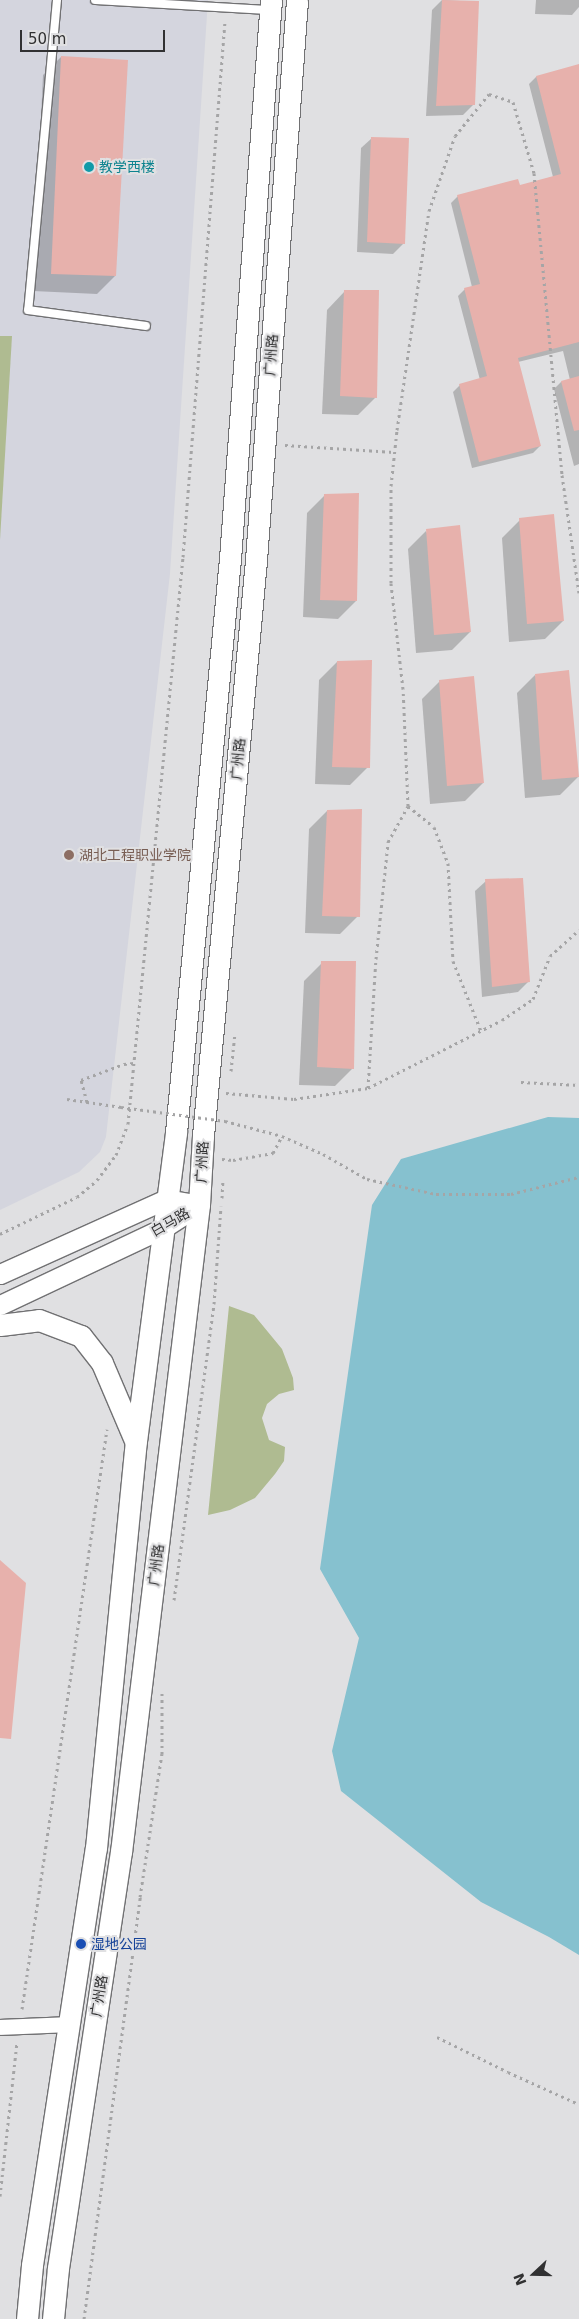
<!DOCTYPE html>
<html>
<head>
<meta charset="utf-8">
<style>
	body { margin:0 }
	#map { position:relative; width:579px; height:2319px; overflow:hidden; background:#e0e0e2; font-family:"DejaVu Sans","Noto Sans SC",sans-serif }
	div>[style] { position:absolute }
	.built>* { inset:0; background:#d4d5de }
	.green>* { inset:0; background:#afbb91 }
	.water>* { inset:0; background:#86c1cf }
	.shadow>* { inset:0; background:#0003 }
	.building>* { inset:0; background:#e7b1ac }
	.path>* { height:3px; margin-top:-1.5px; transform-origin:0; background:repeating-linear-gradient(90deg,#a5a5a6 0 2.5px,transparent 0 6.5px) }
	.roads { filter:drop-shadow(1px 0 #717173) drop-shadow(-1px 0 #717173) drop-shadow(0 1px #717173) drop-shadow(0 -1px #717173) }
	.service>* { height:8px; margin:-4px; padding:0 4px; transform-origin:4px; border-radius:4px; background:#fff }
	.minor>* { height:15px; margin:-7.5px; padding:0 7.5px; transform-origin:7.5px; border-radius:7.5px; background:#fff }
	.tertiary>* { height:19px; margin:-9.5px; padding:0 9.5px; transform-origin:9.5px; border-radius:9.5px; background:#fff }
	.secondary>* { height:21px; margin:-10.5px; padding:0 10.5px; transform-origin:10.5px; border-radius:10.5px; background:#fff }
	.path-bridge>* { height:3px; margin-top:-1.5px; transform-origin:0; background:repeating-linear-gradient(90deg,#a5a5a6 0 2.5px,transparent 0 6.5px) }
	.dots>* { width:14px; height:14px; translate:-50% -50%; box-sizing:border-box; border:2px solid #e0e0e2; border-radius:50% }
	span { translate:-50% -50%; white-space:nowrap; text-align:center; line-height:1.15; -webkit-text-stroke:4px #e0e0e2; paint-order:stroke }
	.culture-label { font-size:14px; color:#0d838f }
	.left { translate:0 -50%; text-align:left }
	.street-label { font-size:14px; color:#313132 }
	.education-label { font-size:14px; color:#785e54 }
	.transit-label { font-size:14px; color:#164399 }
	.north { position:absolute; left:509px; top:2249px; width:50px; height:50px; -webkit-text-stroke:4px #e0e0e2; paint-order:stroke; rotate:249deg; font-size:14px; font-weight:700; line-height:20px; text-align:center; color:#313132 }
	.north::after { content:''; display:block; margin:auto; width:18px; height:22px; background:#313132; clip-path:polygon(50% 0,100% 100%,50% 72%,0 100%) }
	.scale { position:absolute; left:20px; top:30px; width:145px; height:22px; box-sizing:border-box; border:2px solid #313132; border-top:0; padding-left:6px; font-size:15px; line-height:18px; white-space:nowrap; color:#313132; -webkit-text-stroke:4px #e0e0e2; paint-order:stroke }
</style>
</head>
<body>
<div id="map">
	<div class="built">
		<i style="clip-path:polygon(0 0,208px 0,170px 574px,106px 1137px,100px 1152px,79px 1172px,0 1210px)"></i>
	</div>
	<div class="green">
		<i style="clip-path:polygon(0 336px,12px 336px,0 540px)"></i>
		<i style="clip-path:polygon(229px 1306px,254px 1315px,282px 1349px,293px 1378px,294px 1390px,279px 1394px,267px 1404px,262px 1418px,269px 1440px,285px 1447px,284px 1461px,275px 1474px,255px 1498px,230px 1510px,208px 1515px)"></i>
	</div>
	<div class="water">
		<i style="clip-path:polygon(548px 1117px,579px 1118px,579px 1955px,549px 1937px,481px 1902px,341px 1791px,332px 1751px,359px 1638px,320px 1569px,372px 1205px,401px 1159px)"></i>
	</div>
	<div class="shadow">
		<i style="clip-path:polygon(442px 0,478px 2px,474px 104px,463px 115px,426px 116px,432px 10px)"></i>
		<i style="clip-path:polygon(536px 0,579px 0,579px 7px,572px 15px,535px 14px)"></i>
		<i style="clip-path:polygon(61px 57px,115px 276px,97px 294px,33px 291px,43px 75px)"></i>
		<i style="clip-path:polygon(579px 65px,579px 464px,574px 466px,554px 389px,561px 382px,570px 380px,563px 351px,518px 362px,540px 446px,533px 453px,472px 468px,453px 392px,460px 385px,480px 380px,458px 296px,465px 289px,472px 287px,451px 203px,458px 196px,519px 186px,553px 177px,529px 84px,536px 77px)"></i>
		<i style="clip-path:polygon(372px 138px,404px 243px,393px 254px,357px 252px,361px 148px)"></i>
		<i style="clip-path:polygon(345px 291px,376px 397px,358px 415px,322px 414px,327px 310px)"></i>
		<i style="clip-path:polygon(325px 495px,356px 601px,338px 619px,303px 617px,307px 513px)"></i>
		<i style="clip-path:polygon(520px 520px,563px 621px,545px 639px,509px 642px,502px 538px)"></i>
		<i style="clip-path:polygon(426px 531px,470px 632px,452px 650px,416px 653px,408px 549px)"></i>
		<i style="clip-path:polygon(337px 662px,368px 767px,350px 785px,315px 784px,319px 680px)"></i>
		<i style="clip-path:polygon(535px 675px,578px 777px,560px 795px,525px 798px,517px 693px)"></i>
		<i style="clip-path:polygon(440px 681px,483px 783px,465px 801px,430px 804px,422px 699px)"></i>
		<i style="clip-path:polygon(327px 811px,358px 916px,340px 934px,305px 933px,309px 829px)"></i>
		<i style="clip-path:polygon(486px 881px,529px 981px,518px 992px,482px 997px,475px 891px)"></i>
		<i style="clip-path:polygon(322px 963px,353px 1068px,335px 1086px,299px 1085px,304px 981px)"></i>
	</div>
	<div class="building">
		<i style="clip-path:polygon(442px 0,479px 1px,475px 105px,436px 106px)"></i>
		<i style="clip-path:polygon(61px 56px,128px 60px,116px 276px,51px 274px)"></i>
		<i style="clip-path:polygon(579px 64px,579px 342px,518px 358px,541px 446px,479px 462px,459px 384px,487px 376px,464px 288px,480px 284px,457px 195px,518px 179px,520px 185px,561px 174px,536px 76px)"></i>
		<i style="clip-path:polygon(371px 137px,409px 138px,405px 244px,367px 242px)"></i>
		<i style="clip-path:polygon(344px 290px,379px 290px,377px 398px,340px 396px)"></i>
		<i style="clip-path:polygon(579px 376px,579px 430px,574px 431px,561px 381px)"></i>
		<i style="clip-path:polygon(359px 493px,357px 601px,320px 600px,324px 494px)"></i>
		<i style="clip-path:polygon(554px 514px,564px 621px,527px 624px,519px 518px)"></i>
		<i style="clip-path:polygon(460px 525px,471px 632px,434px 635px,426px 529px)"></i>
		<i style="clip-path:polygon(372px 660px,370px 768px,332px 767px,337px 661px)"></i>
		<i style="clip-path:polygon(569px 670px,579px 777px,542px 780px,535px 674px)"></i>
		<i style="clip-path:polygon(474px 676px,484px 783px,447px 786px,439px 680px)"></i>
		<i style="clip-path:polygon(362px 809px,360px 917px,322px 916px,327px 810px)"></i>
		<i style="clip-path:polygon(523px 878px,530px 982px,492px 987px,485px 879px)"></i>
		<i style="clip-path:polygon(321px 961px,356px 961px,354px 1069px,317px 1067px)"></i>
		<i style="clip-path:polygon(0 1560px,26px 1583px,11px 1739px,0 1738px)"></i>
	</div>
	<div class="path">
		<i style="left:285px;top:445px;width:109px;rotate:3.7deg"></i>
		<i style="left:408px;top:806px;width:33px;rotate:39deg"></i>
		<i style="left:434px;top:827px;width:39px;rotate:69deg"></i>
		<i style="left:448px;top:863px;width:98px;rotate:87.1deg"></i>
		<i style="left:453px;top:961px;width:75px;rotate:68.2deg"></i>
		<i style="left:231px;top:1071px;width:36px;rotate:-84deg"></i>
		<i style="left:521px;top:1082px;width:58px;rotate:3deg"></i>
		<i style="left:368px;top:1088px;width:129px;rotate:-86.5deg"></i>
		<i style="left:376px;top:959px;width:118px;rotate:-84.1deg"></i>
		<i style="left:388px;top:842px;width:41px;rotate:-60.9deg"></i>
		<i style="left:408px;top:806px;width:117px;rotate:-92.4deg"></i>
		<i style="left:403px;top:689px;width:107px;rotate:-96.5deg"></i>
		<i style="left:391px;top:583px;width:97px;rotate:-90deg"></i>
		<i style="left:391px;top:486px;width:56px;rotate:-83.9deg"></i>
		<i style="left:397px;top:430px;width:221px;rotate:-81.7deg"></i>
		<i style="left:429px;top:211px;width:79px;rotate:-70.9deg"></i>
		<i style="left:455px;top:136px;width:54px;rotate:-51deg"></i>
		<i style="left:489px;top:94px;width:25px;rotate:18deg"></i>
		<i style="left:513px;top:102px;width:74px;rotate:73.5deg"></i>
		<i style="left:534px;top:173px;width:303px;rotate:84.7deg"></i>
		<i style="left:562px;top:475px;width:119px;rotate:81.8deg"></i>
		<i style="left:226px;top:1093px;width:68px;rotate:5deg"></i>
		<i style="left:294px;top:1099px;width:75px;rotate:-8.5deg"></i>
		<i style="left:368px;top:1088px;width:150px;rotate:-26.9deg"></i>
		<i style="left:502px;top:1020px;width:37px;rotate:-34deg"></i>
		<i style="left:533px;top:999px;width:46px;rotate:-68.4deg"></i>
		<i style="left:550px;top:956px;width:39px;rotate:-42deg"></i>
		<i style="left:67px;top:1099px;width:55px;rotate:8.4deg"></i>
		<i style="left:87px;top:1102px;width:23px;rotate:-105deg"></i>
		<i style="left:81px;top:1080px;width:46px;rotate:-20.4deg"></i>
		<i style="left:124px;top:1064px;width:10px;rotate:-6deg"></i>
		<i style="left:225px;top:1121px;width:59px;rotate:14.7deg"></i>
		<i style="left:282px;top:1136px;width:45px;rotate:23.7deg"></i>
		<i style="left:323px;top:1154px;width:51px;rotate:29.6deg"></i>
		<i style="left:367px;top:1179px;width:71px;rotate:12.3deg"></i>
		<i style="left:436px;top:1194px;width:75px"></i>
		<i style="left:511px;top:1194px;width:70px;rotate:-14deg"></i>
		<i style="left:222px;top:1159px;width:11px;rotate:5deg"></i>
		<i style="left:233px;top:1160px;width:41px;rotate:-9.9deg"></i>
		<i style="left:273px;top:1153px;width:19px;rotate:-62deg"></i>
		<i style="left:222px;top:1198px;width:19px;rotate:-87deg"></i>
		<i style="left:0;top:1234px;width:85px;rotate:-25.7deg"></i>
		<i style="left:77px;top:1197px;width:26px;rotate:-40deg"></i>
		<i style="left:97px;top:1180px;width:31px;rotate:-53deg"></i>
		<i style="left:116px;top:1155px;width:33px;rotate:-69deg"></i>
		<i style="left:128px;top:1124px;width:570px;rotate:-84.46deg"></i>
		<i style="left:183px;top:557px;width:538px;rotate:-85.52deg"></i>
		<i style="left:174px;top:1600px;width:299px;rotate:-82.3deg"></i>
		<i style="left:214px;top:1304px;width:98px;rotate:-85.9deg"></i>
		<i style="left:22px;top:2009px;width:586px;rotate:-81.66deg"></i>
		<i style="left:437px;top:2037px;width:79px;rotate:26.2deg"></i>
		<i style="left:508px;top:2072px;width:78px;rotate:24.3deg"></i>
		<i style="left:0;top:2196px;width:155px;rotate:-83.7deg"></i>
		<i style="left:84px;top:2319px;width:426px;rotate:-82.4deg"></i>
		<i style="left:140px;top:1897px;width:145px;rotate:-81.3deg"></i>
		<i style="left:162px;top:1754px;width:61px;rotate:-90deg"></i>
	</div>
	<div class="roads">
		<div class="service">
			<i style="left:57px;top:0;width:311px;rotate:95.3deg"></i>
			<i style="left:28px;top:310px;width:119px;rotate:7.7deg"></i>
			<i style="left:95px;top:0;width:173px;rotate:3.3deg"></i>
		</div>
		<div class="minor">
			<i style="left:0;top:2027px;width:69px;rotate:-2.5deg"></i>
		</div>
		<div class="tertiary">
			<i style="left:0;top:1274px;width:182px;rotate:-24.3deg"></i>
			<i style="left:166px;top:1199px;width:34px;rotate:10deg"></i>
			<i style="left:0;top:1305px;width:183px;rotate:-25.3deg"></i>
			<i style="left:165px;top:1227px;width:40px;rotate:-32.9deg"></i>
		</div>
		<div class="secondary">
			<i style="left:0;top:1325px;width:39px;rotate:-7deg"></i>
			<i style="left:39px;top:1320px;width:45px;rotate:20.9deg"></i>
			<i style="left:81px;top:1336px;width:34px;rotate:52deg"></i>
			<i style="left:102px;top:1363px;width:82px;rotate:66.9deg"></i>
			<i style="left:27px;top:2319px;width:54px;rotate:-84.7deg"></i>
			<i style="left:32px;top:2265px;width:422px;rotate:-81.3deg"></i>
			<i style="left:96px;top:1848px;width:409px;rotate:-84.4deg"></i>
			<i style="left:136px;top:1441px;width:312px;rotate:-82.6deg"></i>
			<i style="left:176px;top:1132px;width:576px;rotate:-84.62deg"></i>
			<i style="left:230px;top:559px;width:561px;rotate:-85.81deg"></i>
			<i style="left:53px;top:2319px;width:51px;rotate:-84.4deg"></i>
			<i style="left:58px;top:2268px;width:421px;rotate:-81.4deg"></i>
			<i style="left:121px;top:1852px;width:652px;rotate:-83.13deg"></i>
			<i style="left:199px;top:1205px;width:69px;rotate:-86.7deg"></i>
			<i style="left:203px;top:1136px;width:578px;rotate:-84.74deg"></i>
			<i style="left:256px;top:560px;width:561px;rotate:-85.81deg"></i>
		</div>
	</div>
	<div class="path-bridge">
		<i style="left:121px;top:1107px;width:105px;rotate:7.7deg"></i>
	</div>
	<div class="dots">
		<i style="left:89px;top:167px;background:#0f9aa8"></i>
		<i style="left:69px;top:855px;background:#8d6e63"></i>
		<i style="left:81px;top:1944px;background:#1a4fb4"></i>
	</div>
	<div class="culture-label">
		<span class="left" style="left:99px;top:167px">教学西楼</span>
	</div>
	<div class="street-label">
		<span style="left:271px;top:355px;rotate:-86deg">广州路</span>
		<span style="left:238px;top:759px;rotate:-85deg">广州路</span>
		<span style="left:202px;top:1162px;rotate:-87deg">广州路</span>
		<span style="left:170px;top:1222px;rotate:-30deg">白马路</span>
		<span style="left:156px;top:1565px;rotate:-83deg">广州路</span>
		<span style="left:99px;top:1996px;rotate:-81deg">广州路</span>
	</div>
	<div class="education-label">
		<span class="left" style="left:79px;top:855px">湖北工程职业学院</span>
	</div>
	<div class="transit-label">
		<span class="left" style="left:91px;top:1944px">湿地公园</span>
	</div>
	<div class="north">N</div>
	<div class="scale">50 m</div>
</div>
</body>
</html>
